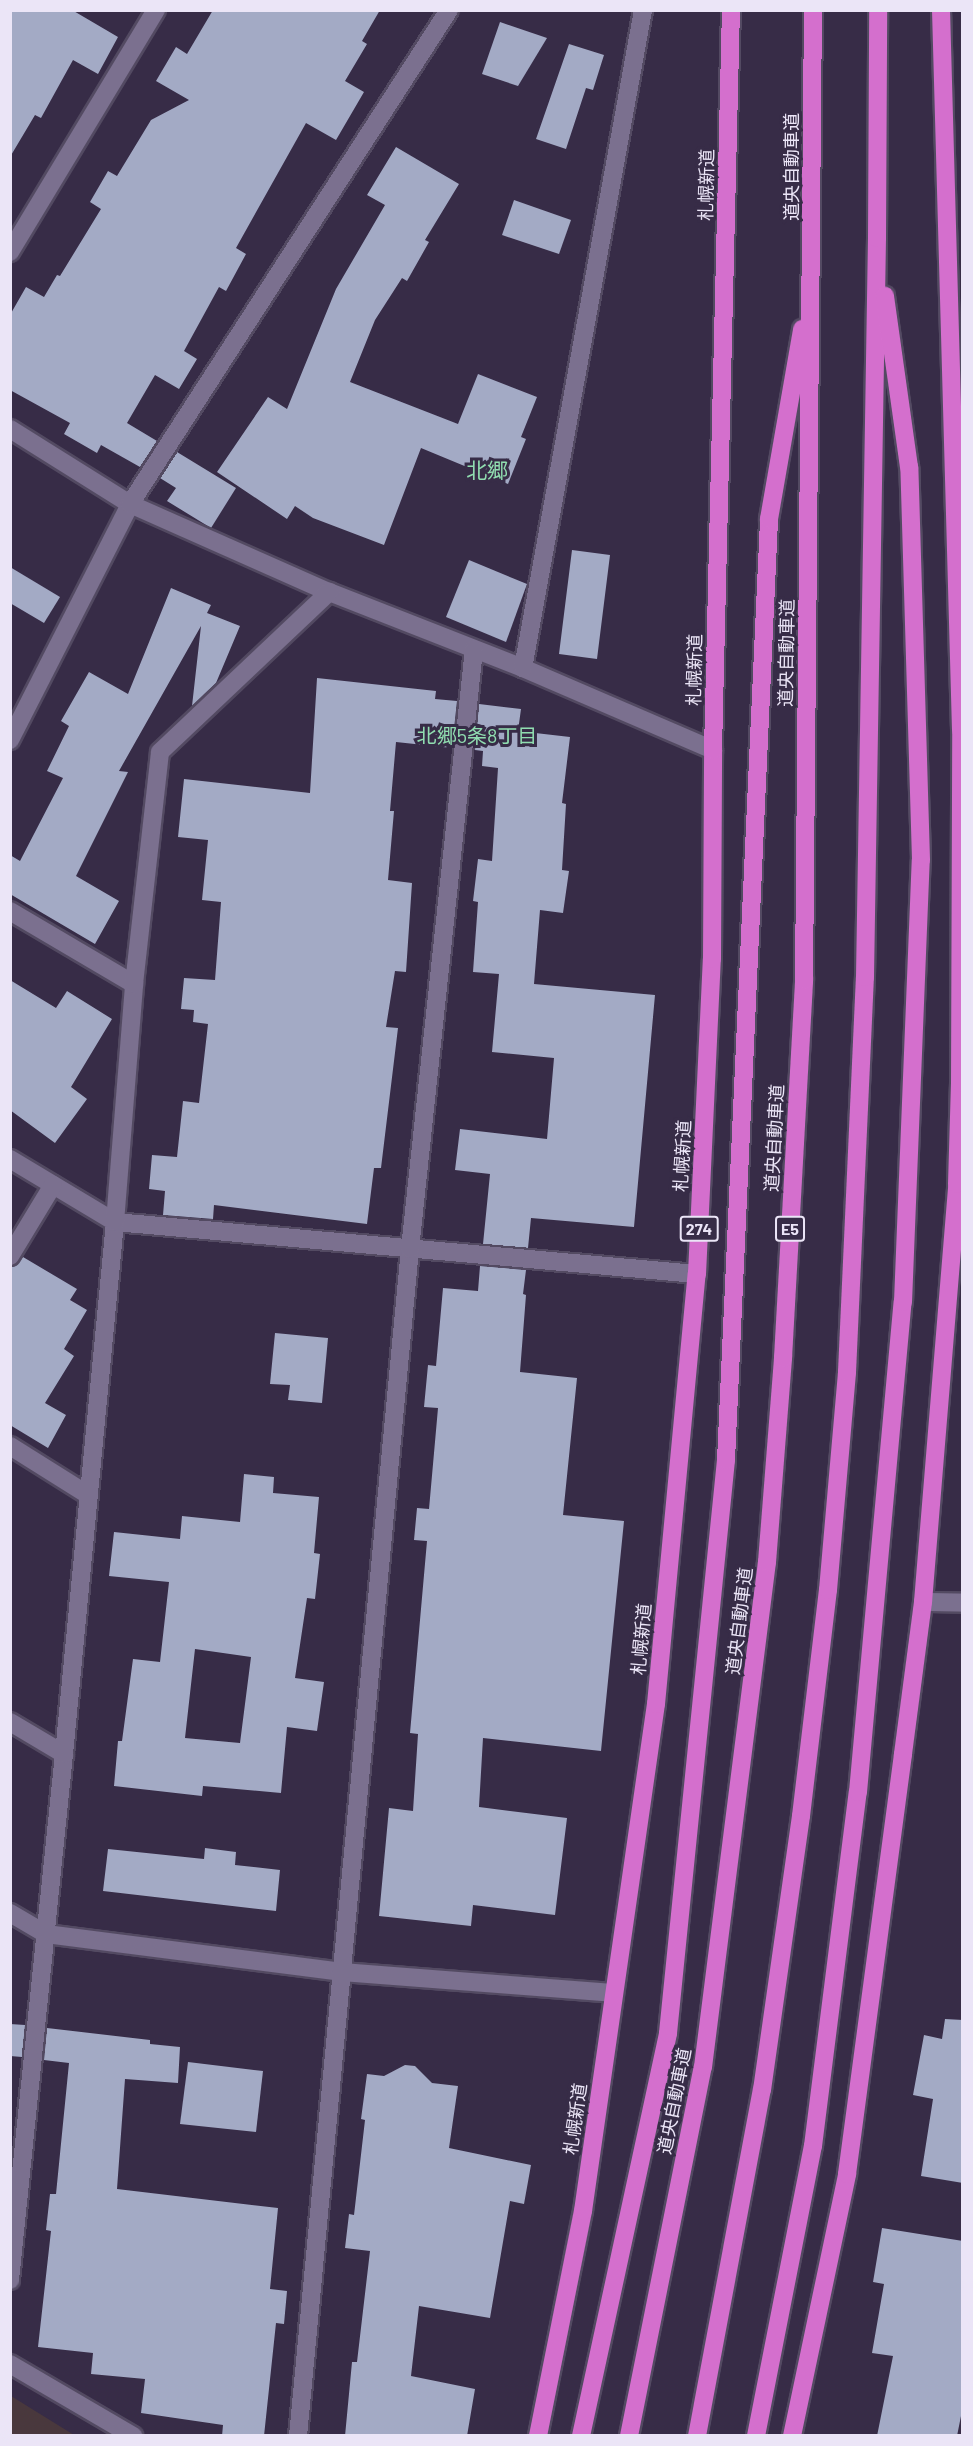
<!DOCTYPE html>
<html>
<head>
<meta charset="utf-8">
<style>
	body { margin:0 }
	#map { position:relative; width:973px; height:2446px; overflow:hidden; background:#372c47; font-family:Barlow,"Noto Sans JP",sans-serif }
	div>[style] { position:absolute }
	.green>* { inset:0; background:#49383d }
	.building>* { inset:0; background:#a3aac5 }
	.roads { filter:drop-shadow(2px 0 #534a62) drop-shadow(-2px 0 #534a62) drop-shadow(0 2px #534a62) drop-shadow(0 -2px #534a62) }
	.street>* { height:18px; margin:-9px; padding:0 9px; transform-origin:9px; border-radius:9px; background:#7b708f }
	.highway>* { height:18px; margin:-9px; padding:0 9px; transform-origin:9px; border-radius:9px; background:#d46fcd }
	span { translate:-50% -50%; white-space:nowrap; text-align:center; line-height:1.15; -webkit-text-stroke:6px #372c47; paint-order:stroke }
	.shield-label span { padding:2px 4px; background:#372c47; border:2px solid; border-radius:4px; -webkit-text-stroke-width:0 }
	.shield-label { font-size:16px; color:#ebe5f7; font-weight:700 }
	.street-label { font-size:18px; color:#ebe5f7 }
	.neighbourhood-label { font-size:20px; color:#90ddb0 }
	.quarter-label { font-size:21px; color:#90ddb0 }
	.frame { position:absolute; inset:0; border:12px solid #ebe5f7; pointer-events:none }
</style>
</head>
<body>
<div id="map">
	<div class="green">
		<i style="clip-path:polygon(11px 2396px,74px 2435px,11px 2435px)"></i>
	</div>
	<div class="building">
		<i style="clip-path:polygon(10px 10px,72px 10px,118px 37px,98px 74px,73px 60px,41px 118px,35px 115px,10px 157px)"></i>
		<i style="clip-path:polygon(213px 10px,380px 10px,362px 41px,367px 44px,345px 81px,364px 92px,336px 140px,306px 123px,236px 248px,246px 254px,226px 291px,219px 287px,184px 351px,197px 359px,179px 389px,155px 375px,127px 423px,157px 441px,140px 467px,101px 445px,97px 453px,64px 434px,70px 423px,10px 390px,10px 315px,26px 287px,44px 297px,57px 275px,60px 276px,101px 209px,90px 202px,108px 171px,117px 176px,151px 120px,189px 100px,156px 81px,176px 47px,187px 54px)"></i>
		<i style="clip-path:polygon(500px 22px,547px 38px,518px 86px,482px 74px)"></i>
		<i style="clip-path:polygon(569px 44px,604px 55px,593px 90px,586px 88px,566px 149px,536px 139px)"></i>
		<i style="clip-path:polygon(396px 147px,459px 184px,425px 240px,429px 242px,407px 281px,402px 278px,375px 320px,350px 382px,458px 424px,478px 374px,537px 397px,521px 437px,526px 439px,508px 484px,421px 448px,384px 545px,313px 518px,295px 506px,287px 519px,217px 472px,268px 397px,287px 409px,336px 289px,385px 205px,367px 195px)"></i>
		<i style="clip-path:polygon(514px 200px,571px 220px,559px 254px,502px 235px)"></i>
		<i style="clip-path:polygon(177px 452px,236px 488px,211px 528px,167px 501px,176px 488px,160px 478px)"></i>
		<i style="clip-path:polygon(572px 550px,610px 555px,597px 659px,559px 654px)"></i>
		<i style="clip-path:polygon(469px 560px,527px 584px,506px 642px,446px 617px)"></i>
		<i style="clip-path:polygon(10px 567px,60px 597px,44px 623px,10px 603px)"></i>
		<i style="clip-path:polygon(171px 588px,211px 605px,207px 613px,240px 626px,216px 683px,192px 706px,201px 626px,119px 771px,128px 772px,76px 876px,119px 901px,95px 944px,10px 894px,10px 855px,20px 861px,63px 778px,47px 771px,69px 726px,61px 721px,89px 672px,128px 694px)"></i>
		<i style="clip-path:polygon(317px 678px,436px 691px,435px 699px,457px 701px,452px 748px,396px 742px,390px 811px,394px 811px,388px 880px,412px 883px,406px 972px,395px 971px,386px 1027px,398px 1028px,381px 1168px,374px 1168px,367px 1224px,214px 1205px,213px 1219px,163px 1215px,165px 1191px,149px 1189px,152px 1155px,177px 1157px,183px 1101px,199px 1103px,208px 1024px,193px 1022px,194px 1010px,181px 1009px,184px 978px,215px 980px,221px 902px,202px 900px,208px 840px,178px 837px,184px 779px,310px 793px)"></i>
		<i style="clip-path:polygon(479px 704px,521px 709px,518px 731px,570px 737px,562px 803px,566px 804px,562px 870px,569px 871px,563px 913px,540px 910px,534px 984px,655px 995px,634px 1227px,531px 1218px,528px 1248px,483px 1244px,490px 1174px,455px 1170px,460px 1129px,547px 1139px,554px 1058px,492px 1052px,499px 974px,473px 972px,478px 902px,473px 901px,478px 859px,492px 861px,498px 768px,482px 766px,483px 751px,475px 750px)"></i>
		<i style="clip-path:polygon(10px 980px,56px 1008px,67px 991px,112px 1019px,71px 1087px,87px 1099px,55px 1143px,10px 1110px)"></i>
		<i style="clip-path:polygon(23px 1257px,77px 1289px,70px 1300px,87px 1310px,64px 1349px,74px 1356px,45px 1403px,66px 1415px,48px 1448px,10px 1425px,10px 1267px,16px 1266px)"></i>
		<i style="clip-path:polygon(480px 1266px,526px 1270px,523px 1294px,526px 1295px,520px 1372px,577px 1378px,563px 1515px,624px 1521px,601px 1751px,483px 1738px,479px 1807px,567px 1818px,555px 1915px,473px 1905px,471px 1926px,379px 1916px,389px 1808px,413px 1811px,418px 1734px,410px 1733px,427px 1541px,414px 1540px,417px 1508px,429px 1509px,438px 1408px,424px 1407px,428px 1365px,436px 1366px,443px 1288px,478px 1291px)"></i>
		<i style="clip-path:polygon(275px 1333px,328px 1338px,322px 1403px,288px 1400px,290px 1385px,270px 1384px)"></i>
		<i style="clip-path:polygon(evenodd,244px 1474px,274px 1477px,273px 1493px,319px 1497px,314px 1553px,320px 1554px,315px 1599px,307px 1598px,295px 1678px,324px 1682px,317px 1731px,287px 1727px,281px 1793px,203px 1786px,202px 1796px,114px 1786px,118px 1741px,122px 1741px,133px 1659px,160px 1662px,169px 1582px,109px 1576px,114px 1532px,180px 1539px,182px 1516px,240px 1522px,244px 1474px,195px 1649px,251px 1657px,240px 1743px,185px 1738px,195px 1649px)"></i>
		<i style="clip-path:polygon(205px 1848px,236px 1852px,235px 1865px,280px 1870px,276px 1911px,103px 1891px,108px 1849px,204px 1859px)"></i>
		<i style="clip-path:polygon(945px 2019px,963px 2020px,963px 2183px,921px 2176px,933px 2099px,913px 2095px,924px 2035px,942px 2039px)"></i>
		<i style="clip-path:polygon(10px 2024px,25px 2025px,22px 2057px,10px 2056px)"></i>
		<i style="clip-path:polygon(47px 2028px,150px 2040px,150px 2044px,180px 2047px,178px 2083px,125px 2079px,117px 2189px,278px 2208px,270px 2289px,287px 2291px,284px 2324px,276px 2323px,264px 2436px,222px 2436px,223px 2425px,141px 2413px,145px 2379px,91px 2374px,93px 2353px,38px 2347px,51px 2231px,46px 2230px,50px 2194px,56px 2194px,69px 2063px,44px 2060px)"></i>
		<i style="clip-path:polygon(188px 2062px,263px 2071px,256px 2132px,180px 2124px)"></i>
		<i style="clip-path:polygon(405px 2065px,415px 2066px,432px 2083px,458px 2086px,449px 2148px,531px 2165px,524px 2204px,510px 2201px,490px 2318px,419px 2306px,411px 2376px,475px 2389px,467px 2436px,345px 2436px,352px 2362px,357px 2362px,370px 2251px,345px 2248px,349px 2214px,354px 2215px,365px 2120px,361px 2119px,367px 2074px,384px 2076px)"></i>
		<i style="clip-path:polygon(882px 2228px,963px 2241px,963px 2406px,957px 2436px,877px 2436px,893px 2356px,872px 2353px,884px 2284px,873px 2282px)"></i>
	</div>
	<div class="roads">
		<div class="street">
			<i style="left:10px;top:252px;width:283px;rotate:-58.9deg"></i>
			<i style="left:10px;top:429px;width:142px;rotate:32deg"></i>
			<i style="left:130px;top:504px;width:218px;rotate:23.9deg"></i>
			<i style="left:329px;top:592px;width:208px;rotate:21.4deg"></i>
			<i style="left:523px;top:668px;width:207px;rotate:23.3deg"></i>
			<i style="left:523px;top:668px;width:669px;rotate:-79.66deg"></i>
			<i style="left:10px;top:740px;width:265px;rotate:-63deg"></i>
			<i style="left:130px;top:504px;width:588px;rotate:-57.15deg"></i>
			<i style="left:10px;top:911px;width:144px;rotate:30.5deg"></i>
			<i style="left:10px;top:1159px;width:122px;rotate:31deg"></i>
			<i style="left:115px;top:1222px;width:584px;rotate:5.11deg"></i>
			<i style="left:10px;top:1256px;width:83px;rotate:-58.8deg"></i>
			<i style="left:10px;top:1446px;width:92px;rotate:32.1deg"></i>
			<i style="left:923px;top:1602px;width:39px;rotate:1deg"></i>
			<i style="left:10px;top:1722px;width:63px;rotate:30.7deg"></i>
			<i style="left:10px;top:1913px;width:42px;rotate:30.3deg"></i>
			<i style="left:46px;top:1934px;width:297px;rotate:7.3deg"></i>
			<i style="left:341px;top:1972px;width:273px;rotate:4.4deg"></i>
			<i style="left:10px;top:2280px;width:529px;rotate:-84.14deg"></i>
			<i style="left:64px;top:1754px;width:534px;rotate:-84.52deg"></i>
			<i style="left:115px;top:1222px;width:239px;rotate:-85.4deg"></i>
			<i style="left:134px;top:984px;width:233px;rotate:-83.6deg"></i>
			<i style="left:160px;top:752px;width:233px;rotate:-43.4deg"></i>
			<i style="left:10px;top:2364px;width:143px;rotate:30.3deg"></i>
			<i style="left:298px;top:2436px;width:1192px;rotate:-84.61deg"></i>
			<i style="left:410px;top:1249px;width:603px;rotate:-83.91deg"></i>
		</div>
		<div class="highway">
			<i style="left:538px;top:2436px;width:229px;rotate:-78.7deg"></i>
			<i style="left:583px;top:2211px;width:512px;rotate:-81.81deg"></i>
			<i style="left:656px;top:1704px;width:432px;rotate:-84.6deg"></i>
			<i style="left:697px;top:1274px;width:315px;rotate:-87.3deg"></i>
			<i style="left:712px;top:959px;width:209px;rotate:-89.7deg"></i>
			<i style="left:713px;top:750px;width:740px;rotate:-88.61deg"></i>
			<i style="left:581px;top:2436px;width:412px;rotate:-77.8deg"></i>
			<i style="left:668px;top:2033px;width:576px;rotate:-84.22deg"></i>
			<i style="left:726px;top:1460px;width:942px;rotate:-87.38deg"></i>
			<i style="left:769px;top:519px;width:193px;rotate:-80.1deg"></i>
			<i style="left:629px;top:2436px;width:376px;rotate:-78.7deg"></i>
			<i style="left:703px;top:2067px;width:509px;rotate:-82.78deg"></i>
			<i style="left:767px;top:1562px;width:205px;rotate:-85.5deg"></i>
			<i style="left:783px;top:1358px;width:379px;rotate:-86.8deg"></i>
			<i style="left:804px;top:980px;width:970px;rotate:-89.47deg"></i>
			<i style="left:697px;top:2436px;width:352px;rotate:-79.4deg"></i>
			<i style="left:762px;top:2090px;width:277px;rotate:-81.9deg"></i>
			<i style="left:801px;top:1816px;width:228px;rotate:-83.2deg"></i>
			<i style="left:828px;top:1590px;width:219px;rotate:-85deg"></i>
			<i style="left:847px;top:1372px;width:395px;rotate:-87.4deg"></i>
			<i style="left:865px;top:977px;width:739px;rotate:-89.07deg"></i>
			<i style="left:877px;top:238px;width:228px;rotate:-89.7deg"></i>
			<i style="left:756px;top:2436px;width:296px;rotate:-78.9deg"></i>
			<i style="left:813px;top:2146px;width:357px;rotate:-82.8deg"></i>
			<i style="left:858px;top:1792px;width:492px;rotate:-84.8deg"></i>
			<i style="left:903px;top:1302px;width:442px;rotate:-87.7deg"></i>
			<i style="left:921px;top:860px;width:393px;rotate:-91.7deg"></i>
			<i style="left:909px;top:467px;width:173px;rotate:-98deg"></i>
			<i style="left:792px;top:2436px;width:268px;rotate:-78.1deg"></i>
			<i style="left:847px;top:2174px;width:424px;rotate:-82.4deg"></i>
			<i style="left:903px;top:1754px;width:153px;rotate:-82.5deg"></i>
			<i style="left:923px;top:1602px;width:419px;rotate:-85.3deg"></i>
			<i style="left:957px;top:1184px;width:101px;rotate:-88.3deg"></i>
			<i style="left:960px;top:1083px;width:353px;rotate:-89.8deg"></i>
			<i style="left:961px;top:730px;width:720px;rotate:-91.59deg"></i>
		</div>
	</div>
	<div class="shield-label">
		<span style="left:699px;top:1229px">274</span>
		<span style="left:790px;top:1229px">E5</span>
	</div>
	<div class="street-label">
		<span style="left:791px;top:167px;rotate:-90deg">道央自動車道</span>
		<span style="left:706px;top:185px;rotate:-89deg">札幌新道</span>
		<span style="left:786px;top:653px;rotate:-89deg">道央自動車道</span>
		<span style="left:694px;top:670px;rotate:-89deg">札幌新道</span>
		<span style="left:774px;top:1138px;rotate:-87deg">道央自動車道</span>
		<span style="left:682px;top:1156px;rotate:-87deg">札幌新道</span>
		<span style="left:739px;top:1621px;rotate:-83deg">道央自動車道</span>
		<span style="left:641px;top:1639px;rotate:-85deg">札幌新道</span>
		<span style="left:674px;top:2101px;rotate:-79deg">道央自動車道</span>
		<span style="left:575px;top:2119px;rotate:-82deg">札幌新道</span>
	</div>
	<div class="neighbourhood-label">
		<span style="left:477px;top:735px">北郷5条8丁目</span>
	</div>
	<div class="quarter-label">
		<span style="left:487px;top:470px">北郷</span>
	</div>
	<div class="frame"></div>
</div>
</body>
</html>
